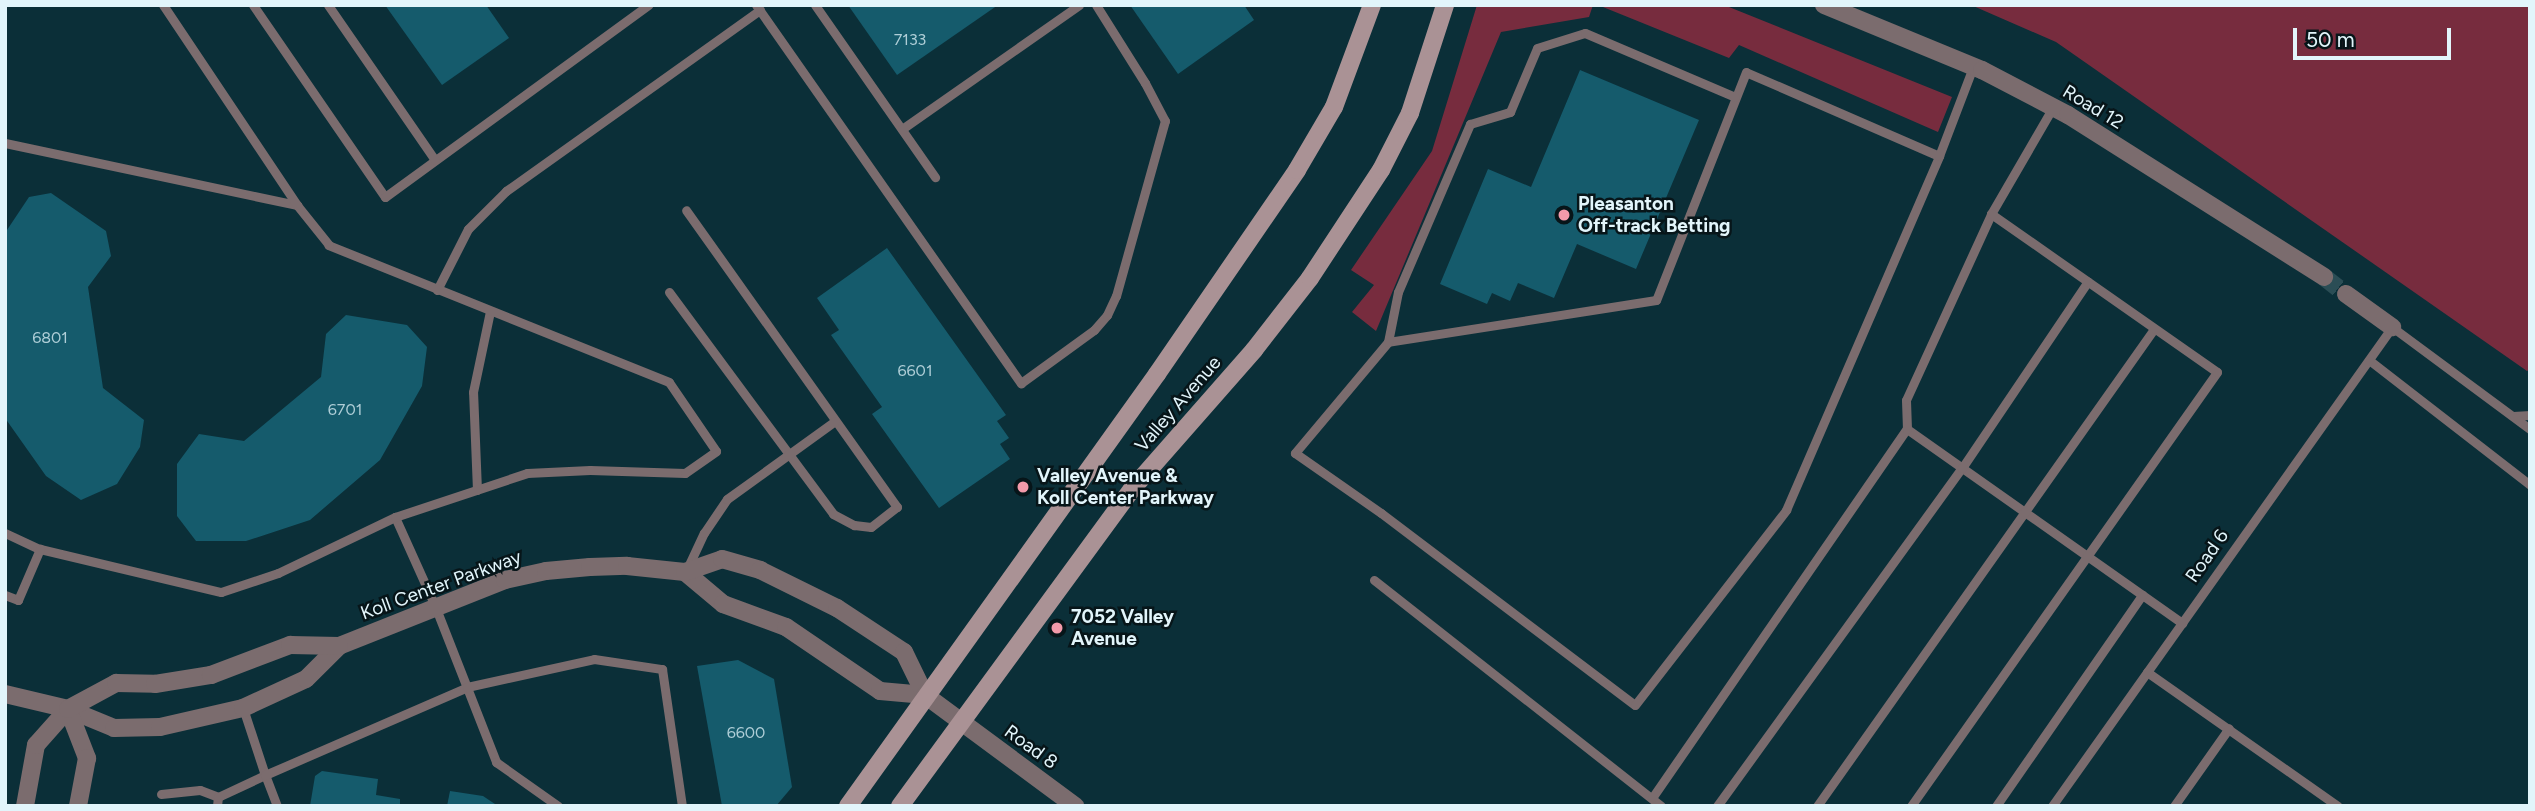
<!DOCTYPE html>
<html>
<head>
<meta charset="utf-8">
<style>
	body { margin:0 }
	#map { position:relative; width:2535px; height:811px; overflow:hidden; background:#0b2f38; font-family:Figtree,sans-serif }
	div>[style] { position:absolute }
	.green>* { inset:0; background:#772c3e }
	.building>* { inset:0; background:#155b6c }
	.street-tunnel>* { height:18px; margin-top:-9px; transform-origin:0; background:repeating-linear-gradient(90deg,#2b4d55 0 18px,transparent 0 27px) }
	.lane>* { height:9px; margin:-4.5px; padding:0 4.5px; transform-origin:4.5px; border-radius:4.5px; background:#7b6c6e }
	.street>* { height:18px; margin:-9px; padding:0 9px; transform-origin:9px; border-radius:9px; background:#7b6c6e }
	.secondary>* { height:18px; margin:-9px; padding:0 9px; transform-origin:9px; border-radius:9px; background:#aa9295 }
	.dots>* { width:19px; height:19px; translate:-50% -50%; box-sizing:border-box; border:4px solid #071519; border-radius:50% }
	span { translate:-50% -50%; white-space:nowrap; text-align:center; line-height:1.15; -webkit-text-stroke:5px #071519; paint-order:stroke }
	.number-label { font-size:16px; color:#afced7 }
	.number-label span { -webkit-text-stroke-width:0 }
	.street-label { font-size:19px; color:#e2f5fb }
	.poi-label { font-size:19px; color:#e2f5fb; font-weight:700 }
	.left { translate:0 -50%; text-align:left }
	.frame { position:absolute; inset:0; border:7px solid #e2f5fb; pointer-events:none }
	.scale { position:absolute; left:2293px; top:28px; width:158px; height:32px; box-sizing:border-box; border:4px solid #e2f5fb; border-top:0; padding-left:9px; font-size:21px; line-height:24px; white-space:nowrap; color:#e2f5fb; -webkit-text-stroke:5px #071519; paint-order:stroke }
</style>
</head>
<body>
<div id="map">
	<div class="green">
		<i style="clip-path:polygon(1477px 5px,1593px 5px,1589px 17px,1501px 32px,1376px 331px,1352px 312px,1374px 285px,1351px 270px,1432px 151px)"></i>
		<i style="clip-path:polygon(1598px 5px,1724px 5px,1952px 97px,1938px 132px,1739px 45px,1729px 58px)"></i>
		<i style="clip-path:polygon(1971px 5px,2530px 5px,2530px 369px,2527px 371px,2056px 42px)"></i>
	</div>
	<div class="building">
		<i style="clip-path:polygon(385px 5px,486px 5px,509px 38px,442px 85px)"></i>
		<i style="clip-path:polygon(848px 5px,998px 5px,897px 75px)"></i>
		<i style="clip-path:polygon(1130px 5px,1244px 5px,1254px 20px,1178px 74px)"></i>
		<i style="clip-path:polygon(1580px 70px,1699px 120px,1636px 269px,1577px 244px,1554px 298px,1518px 283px,1510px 301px,1492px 293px,1487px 304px,1440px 284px,1488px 169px,1531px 187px)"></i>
		<i style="clip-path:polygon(51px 193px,106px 231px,111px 256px,88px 287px,103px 388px,144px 420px,140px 447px,117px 484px,81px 500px,46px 476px,5px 418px,5px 233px,29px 197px)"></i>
		<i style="clip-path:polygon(887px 248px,1006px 415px,997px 421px,1009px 438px,1000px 444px,1010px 459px,939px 508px,872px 414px,882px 407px,831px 335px,839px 330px,817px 298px)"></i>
		<i style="clip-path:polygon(346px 315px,407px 325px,427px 347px,422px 386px,380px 460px,310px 520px,246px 541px,196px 541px,177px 516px,177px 464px,199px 434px,244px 441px,321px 377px,326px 334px)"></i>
		<i style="clip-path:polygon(738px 660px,774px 679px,792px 787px,776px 806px,722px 806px,697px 666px)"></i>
		<i style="clip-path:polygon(322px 771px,378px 779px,376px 795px,400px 799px,400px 806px,310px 806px,315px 776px)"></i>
		<i style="clip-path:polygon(450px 791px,483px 796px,498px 806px,447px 806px)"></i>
	</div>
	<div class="street-tunnel">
		<i style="left:2324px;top:277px;width:28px;rotate:38deg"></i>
	</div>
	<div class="lane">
		<i style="left:253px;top:5px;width:233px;rotate:55.5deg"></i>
		<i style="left:385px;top:197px;width:326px;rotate:-36.1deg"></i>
		<i style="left:328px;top:5px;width:188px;rotate:55.4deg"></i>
		<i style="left:756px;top:5px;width:462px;rotate:55deg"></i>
		<i style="left:1021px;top:383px;width:90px;rotate:-36deg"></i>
		<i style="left:1094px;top:330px;width:20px;rotate:-49deg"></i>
		<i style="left:1107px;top:315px;width:21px;rotate:-65deg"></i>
		<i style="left:1116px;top:296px;width:182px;rotate:-74.4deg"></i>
		<i style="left:1165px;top:121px;width:43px;rotate:-117.8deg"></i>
		<i style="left:1145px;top:83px;width:92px;rotate:-122.1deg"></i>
		<i style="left:815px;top:5px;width:210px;rotate:55.1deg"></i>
		<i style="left:902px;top:129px;width:216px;rotate:-35deg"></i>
		<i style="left:5px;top:143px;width:299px;rotate:12deg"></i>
		<i style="left:1939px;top:156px;width:210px;rotate:-156.5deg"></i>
		<i style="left:1746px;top:72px;width:245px;rotate:111.5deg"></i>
		<i style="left:1656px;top:300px;width:271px;rotate:171.1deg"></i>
		<i style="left:1388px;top:342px;width:145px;rotate:130deg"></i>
		<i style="left:1295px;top:453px;width:105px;rotate:34.9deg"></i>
		<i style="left:1381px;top:513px;width:318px;rotate:37.1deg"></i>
		<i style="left:1635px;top:705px;width:247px;rotate:-52.2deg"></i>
		<i style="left:1786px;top:510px;width:386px;rotate:-66.6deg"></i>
		<i style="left:1939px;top:156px;width:95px;rotate:-69.1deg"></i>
		<i style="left:437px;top:290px;width:68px;rotate:-63.1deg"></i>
		<i style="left:468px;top:229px;width:54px;rotate:-45deg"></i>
		<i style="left:506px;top:191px;width:312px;rotate:-35.5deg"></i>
		<i style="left:669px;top:292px;width:276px;rotate:53.5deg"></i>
		<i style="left:833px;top:514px;width:24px;rotate:28deg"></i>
		<i style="left:854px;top:525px;width:17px;rotate:7deg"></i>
		<i style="left:871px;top:527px;width:33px;rotate:-38deg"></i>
		<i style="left:897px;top:507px;width:364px;rotate:-125.4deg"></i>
		<i style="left:1388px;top:342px;width:51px;rotate:-78.7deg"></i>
		<i style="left:1398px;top:292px;width:183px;rotate:-66.8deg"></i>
		<i style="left:1470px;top:124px;width:42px;rotate:-16.7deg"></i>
		<i style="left:1510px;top:112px;width:69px;rotate:-67.1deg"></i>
		<i style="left:1537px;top:48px;width:50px;rotate:-17.4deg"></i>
		<i style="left:1585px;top:33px;width:163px;rotate:23.1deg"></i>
		<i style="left:2369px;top:360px;width:204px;rotate:37.8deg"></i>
		<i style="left:2513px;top:416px;width:17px;rotate:-3deg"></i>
		<i style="left:1907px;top:429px;width:337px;rotate:35.2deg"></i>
		<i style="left:477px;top:490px;width:98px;rotate:-92.3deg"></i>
		<i style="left:473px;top:392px;width:83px;rotate:-78.1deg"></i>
		<i style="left:395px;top:517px;width:98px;rotate:65.8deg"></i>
		<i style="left:435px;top:606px;width:168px;rotate:68.6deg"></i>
		<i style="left:496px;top:762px;width:76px;rotate:35.4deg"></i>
		<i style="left:5px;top:533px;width:38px;rotate:25deg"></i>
		<i style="left:40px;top:549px;width:186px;rotate:13.4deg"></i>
		<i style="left:221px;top:592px;width:60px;rotate:-18.4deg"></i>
		<i style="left:278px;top:573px;width:130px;rotate:-25.6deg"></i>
		<i style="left:395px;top:517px;width:139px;rotate:-18.4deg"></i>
		<i style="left:527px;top:473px;width:63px;rotate:-2.7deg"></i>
		<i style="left:590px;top:470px;width:95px;rotate:1.8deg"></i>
		<i style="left:685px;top:473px;width:38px;rotate:-35deg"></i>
		<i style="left:716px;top:451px;width:83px;rotate:-124.3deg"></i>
		<i style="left:669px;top:382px;width:367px;rotate:-158.1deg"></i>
		<i style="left:329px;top:245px;width:51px;rotate:-128.7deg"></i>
		<i style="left:297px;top:205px;width:241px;rotate:-123.8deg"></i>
		<i style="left:687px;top:569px;width:40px;rotate:-65deg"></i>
		<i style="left:704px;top:533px;width:41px;rotate:-55.9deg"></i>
		<i style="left:727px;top:499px;width:133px;rotate:-35.8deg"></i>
		<i style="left:1374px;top:580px;width:365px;rotate:38.2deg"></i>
		<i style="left:5px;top:595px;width:14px;rotate:21deg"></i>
		<i style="left:18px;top:600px;width:56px;rotate:-66.7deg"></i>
		<i style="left:2147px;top:672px;width:233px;rotate:35.1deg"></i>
		<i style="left:161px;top:794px;width:39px;rotate:-6deg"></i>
		<i style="left:200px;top:790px;width:19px;rotate:21deg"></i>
		<i style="left:1652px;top:798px;width:449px;rotate:-55.4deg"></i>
		<i style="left:1907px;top:429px;width:29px;rotate:-92deg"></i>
		<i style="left:1906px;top:400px;width:205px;rotate:-65.4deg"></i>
		<i style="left:1991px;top:214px;width:124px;rotate:-59.9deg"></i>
		<i style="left:217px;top:806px;width:9px;rotate:-84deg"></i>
		<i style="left:218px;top:797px;width:52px;rotate:-25.1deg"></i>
		<i style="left:265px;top:775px;width:71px;rotate:-108.2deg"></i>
		<i style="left:277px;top:806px;width:33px;rotate:-111deg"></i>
		<i style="left:265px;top:775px;width:220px;rotate:-23.5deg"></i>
		<i style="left:467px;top:687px;width:130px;rotate:-12.4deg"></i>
		<i style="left:594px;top:659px;width:69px;rotate:8.4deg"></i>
		<i style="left:662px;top:669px;width:138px;rotate:81.7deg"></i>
		<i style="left:1717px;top:806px;width:417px;rotate:-54.1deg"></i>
		<i style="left:1962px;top:468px;width:225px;rotate:-56deg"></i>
		<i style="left:1817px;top:806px;width:584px;rotate:-54.76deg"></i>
		<i style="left:1911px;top:806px;width:531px;rotate:-54.81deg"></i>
		<i style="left:2217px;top:372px;width:276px;rotate:-145deg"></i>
		<i style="left:1996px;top:806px;width:257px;rotate:-55.3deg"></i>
		<i style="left:2052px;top:806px;width:587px;rotate:-54.63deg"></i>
		<i style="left:2392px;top:327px;width:172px;rotate:36.5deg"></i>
		<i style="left:2174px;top:806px;width:95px;rotate:-54.8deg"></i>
	</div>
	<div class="street">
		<i style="left:1824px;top:5px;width:171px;rotate:22.4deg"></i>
		<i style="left:1982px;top:70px;width:97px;rotate:27.6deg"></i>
		<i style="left:2068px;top:115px;width:303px;rotate:32.3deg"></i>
		<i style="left:2346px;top:294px;width:57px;rotate:35.7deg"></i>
		<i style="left:685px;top:572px;width:50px;rotate:40.1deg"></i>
		<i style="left:723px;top:604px;width:67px;rotate:20.1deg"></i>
		<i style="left:786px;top:627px;width:114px;rotate:34.2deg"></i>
		<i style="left:880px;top:691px;width:45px;rotate:5.1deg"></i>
		<i style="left:5px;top:694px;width:65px;rotate:13.4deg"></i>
		<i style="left:68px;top:709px;width:50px;rotate:22.4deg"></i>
		<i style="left:114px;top:728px;width:46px;rotate:-1.2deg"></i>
		<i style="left:160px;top:727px;width:85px;rotate:-12.9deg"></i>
		<i style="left:243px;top:708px;width:69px;rotate:-24.7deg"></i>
		<i style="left:306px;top:679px;width:47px;rotate:-45deg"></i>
		<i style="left:339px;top:646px;width:179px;rotate:-21.7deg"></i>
		<i style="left:505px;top:580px;width:42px;rotate:-12.4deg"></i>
		<i style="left:546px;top:571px;width:44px;rotate:-5.2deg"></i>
		<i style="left:590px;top:567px;width:37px;rotate:-2deg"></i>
		<i style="left:627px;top:566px;width:58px;rotate:5.9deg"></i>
		<i style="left:685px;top:572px;width:39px;rotate:-19deg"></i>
		<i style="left:722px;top:559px;width:40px;rotate:16deg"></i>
		<i style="left:760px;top:570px;width:86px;rotate:26.3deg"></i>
		<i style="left:837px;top:608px;width:80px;rotate:33.3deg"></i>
		<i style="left:904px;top:652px;width:48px;rotate:64deg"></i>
		<i style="left:925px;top:695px;width:187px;rotate:36.5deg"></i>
		<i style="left:68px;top:709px;width:53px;rotate:68.8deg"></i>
		<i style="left:87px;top:758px;width:49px;rotate:100.6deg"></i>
		<i style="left:25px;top:806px;width:62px;rotate:-79.8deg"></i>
		<i style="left:36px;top:745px;width:48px;rotate:-48.4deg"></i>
		<i style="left:68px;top:709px;width:55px;rotate:-28.4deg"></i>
		<i style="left:116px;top:683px;width:39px;rotate:1deg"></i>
		<i style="left:155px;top:684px;width:57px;rotate:-9.1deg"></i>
		<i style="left:211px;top:675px;width:85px;rotate:-20.8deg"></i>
		<i style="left:290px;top:645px;width:49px;rotate:1.2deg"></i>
	</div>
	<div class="secondary">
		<i style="left:848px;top:806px;width:531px;rotate:-54.42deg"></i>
		<i style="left:1157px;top:374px;width:247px;rotate:-55.5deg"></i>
		<i style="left:1297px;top:170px;width:73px;rotate:-59.6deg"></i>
		<i style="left:1334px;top:107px;width:109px;rotate:-69.6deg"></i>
		<i style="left:900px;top:806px;width:393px;rotate:-53.8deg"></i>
		<i style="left:1132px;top:489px;width:185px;rotate:-48.7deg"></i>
		<i style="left:1254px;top:350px;width:91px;rotate:-52.1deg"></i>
		<i style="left:1310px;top:278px;width:129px;rotate:-56.7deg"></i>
		<i style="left:1381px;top:170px;width:64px;rotate:-63deg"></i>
		<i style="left:1410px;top:113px;width:114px;rotate:-72deg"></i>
	</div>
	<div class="dots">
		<i style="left:1564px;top:215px;background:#f39aaa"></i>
		<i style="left:1023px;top:487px;background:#f39aaa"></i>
		<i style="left:1057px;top:628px;background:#f39aaa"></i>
	</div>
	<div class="number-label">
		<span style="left:910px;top:40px">7133</span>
		<span style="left:50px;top:338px">6801</span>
		<span style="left:915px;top:371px">6601</span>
		<span style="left:345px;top:410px">6701</span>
		<span style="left:746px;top:733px">6600</span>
	</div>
	<div class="street-label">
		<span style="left:2093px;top:107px;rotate:31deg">Road 12</span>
		<span style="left:1178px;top:404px;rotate:-49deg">Valley Avenue</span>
		<span style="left:2207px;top:556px;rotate:-55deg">Road 6</span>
		<span style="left:441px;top:585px;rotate:-20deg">Koll Center Parkway</span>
		<span style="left:1031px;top:747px;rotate:36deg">Road 8</span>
	</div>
	<div class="poi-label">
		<span class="left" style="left:1578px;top:215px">Pleasanton<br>Off-track Betting</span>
		<span class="left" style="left:1037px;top:487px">Valley Avenue &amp;<br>Koll Center Parkway</span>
		<span class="left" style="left:1071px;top:628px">7052 Valley<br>Avenue</span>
	</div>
	<div class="frame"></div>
	<div class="scale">50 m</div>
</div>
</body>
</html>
